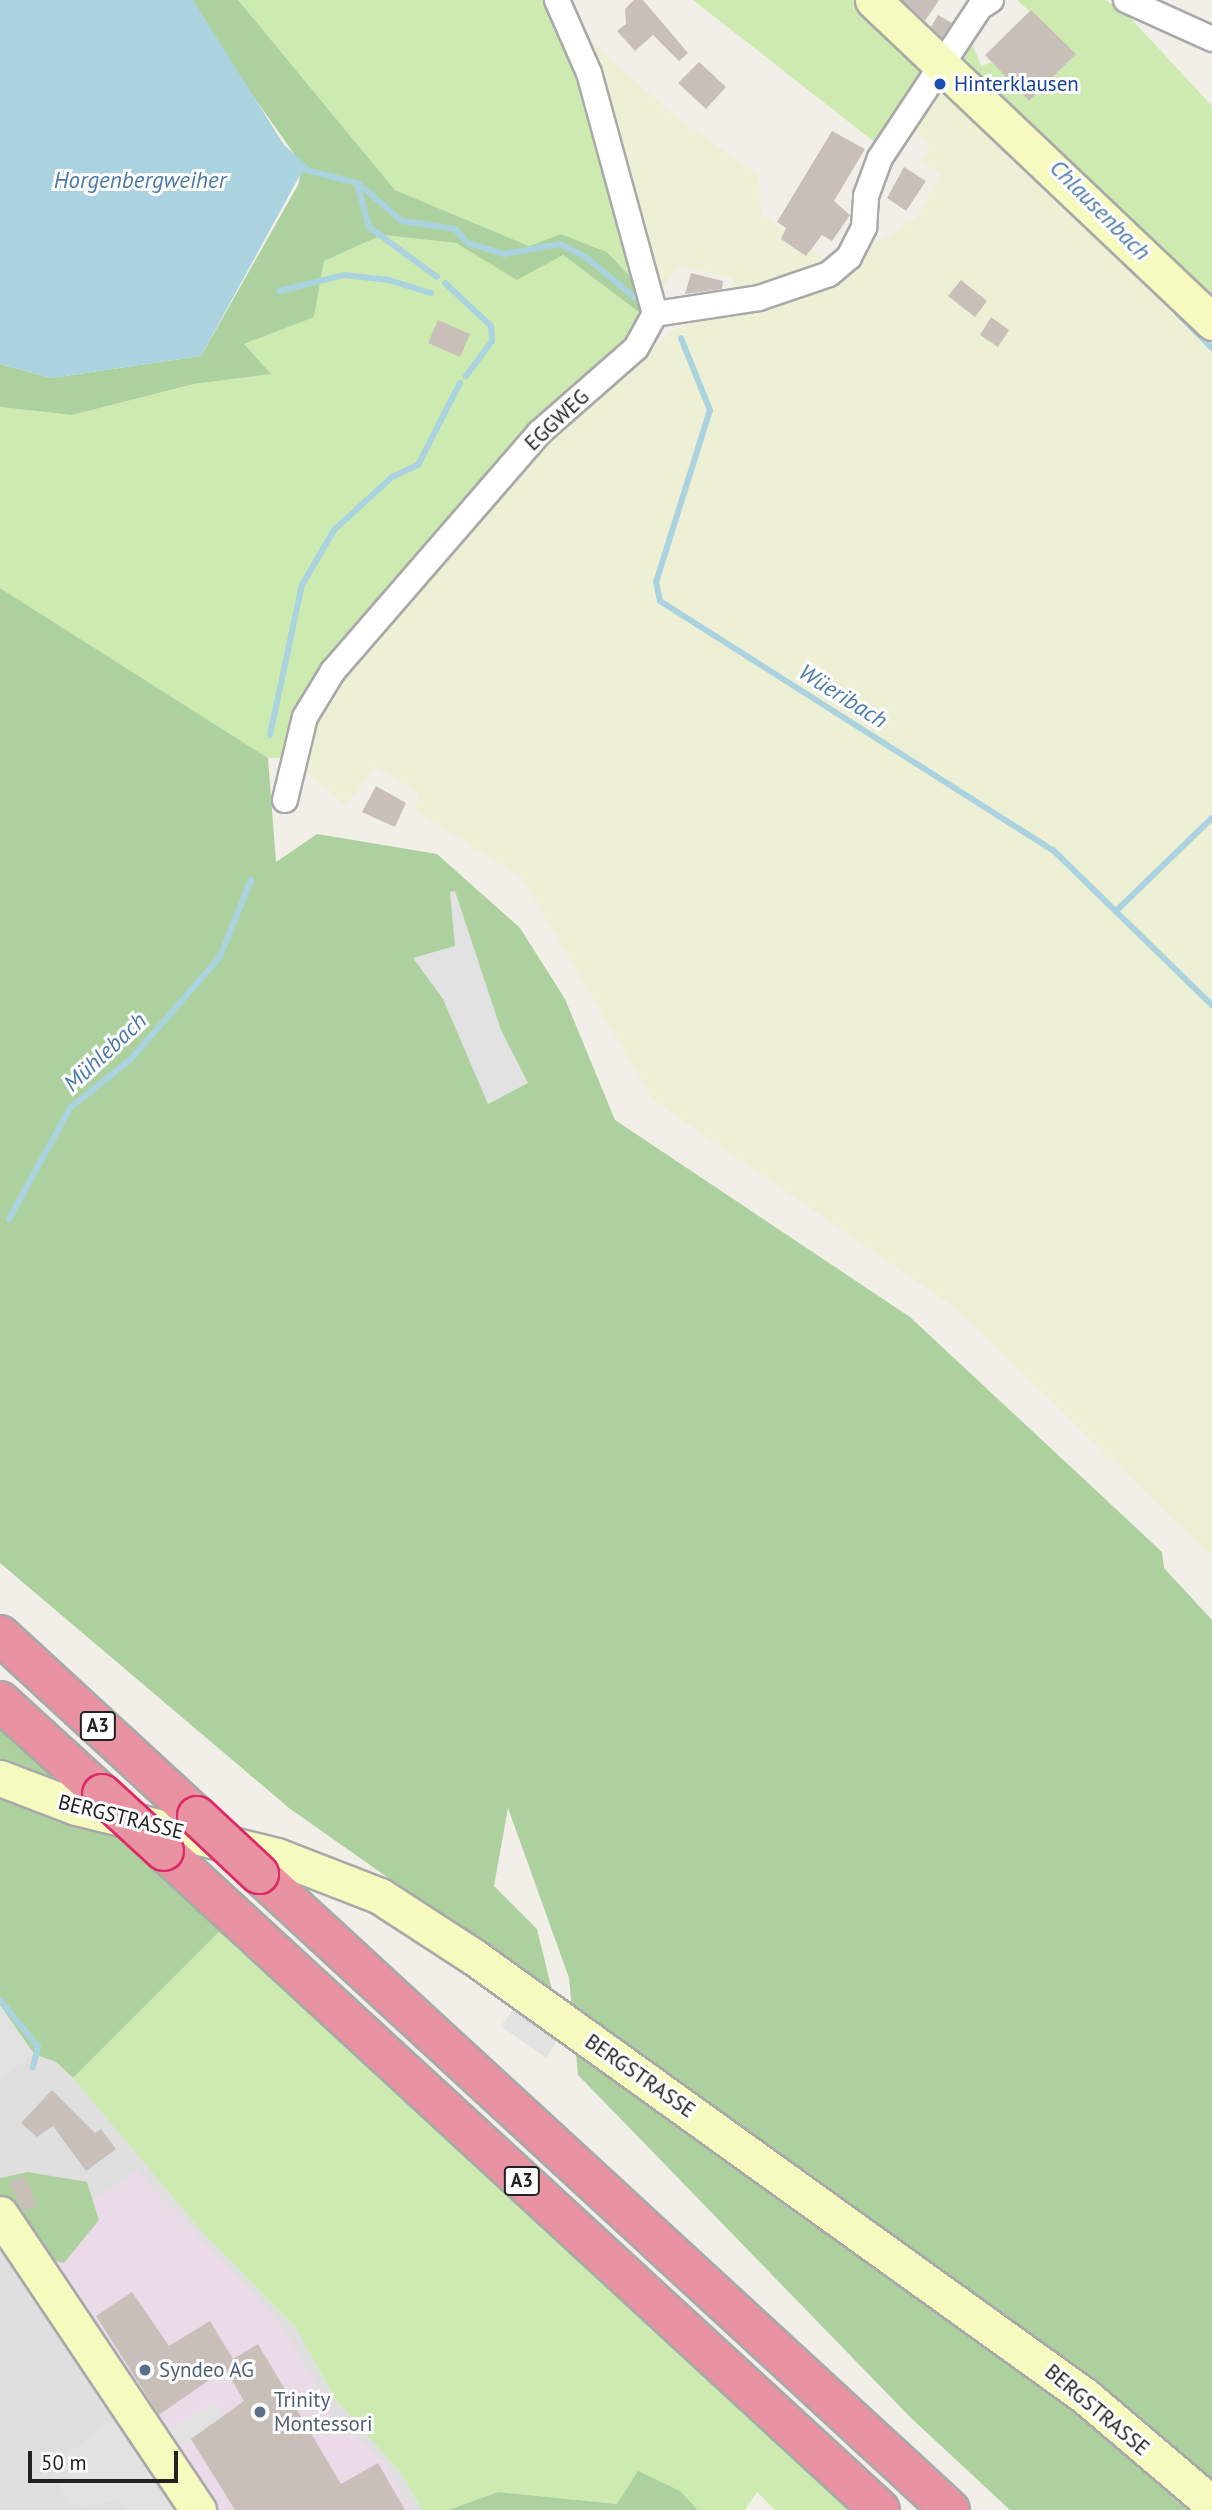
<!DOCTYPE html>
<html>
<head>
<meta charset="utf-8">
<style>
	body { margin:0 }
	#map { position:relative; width:1212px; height:2510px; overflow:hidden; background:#f2efe9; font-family:"PT Sans",sans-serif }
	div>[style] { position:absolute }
	.residential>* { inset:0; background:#e0dfdf }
	.industrial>* { inset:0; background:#ebdbe8 }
	.farmland>* { inset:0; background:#eef0d5 }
	.grass>* { inset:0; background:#cdebb0 }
	.forest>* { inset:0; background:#add19e }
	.parking>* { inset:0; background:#e2e2e2 }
	.water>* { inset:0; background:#aad3df }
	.stream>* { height:6px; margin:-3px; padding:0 3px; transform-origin:3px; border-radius:3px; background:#aad3df }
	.building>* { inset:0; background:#c7bfb8 }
	.roads { filter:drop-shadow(2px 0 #a9a9a9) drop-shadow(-2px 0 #a9a9a9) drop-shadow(0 2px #a9a9a9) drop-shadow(0 -2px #a9a9a9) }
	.street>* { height:24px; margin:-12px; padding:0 12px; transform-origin:12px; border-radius:12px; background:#fff }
	.secondary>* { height:35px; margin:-17.5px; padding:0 17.5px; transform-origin:17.5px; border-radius:17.5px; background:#f7fabf }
	.highway>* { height:38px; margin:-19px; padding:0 19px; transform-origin:19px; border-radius:19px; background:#e892a2 }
	.bridges { filter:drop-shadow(2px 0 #dc2a67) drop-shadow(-2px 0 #dc2a67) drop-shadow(0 2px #dc2a67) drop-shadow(0 -2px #dc2a67) }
	.highway-bridge>* { height:38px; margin:-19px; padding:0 19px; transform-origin:19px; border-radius:19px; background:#e892a2 }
	.dots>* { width:19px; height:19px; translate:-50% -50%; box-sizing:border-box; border:4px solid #fff; border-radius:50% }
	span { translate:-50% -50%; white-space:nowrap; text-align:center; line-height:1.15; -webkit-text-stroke:6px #fff; paint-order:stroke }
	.shield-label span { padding:2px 5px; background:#fff; border:2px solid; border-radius:5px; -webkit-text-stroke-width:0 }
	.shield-label { font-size:19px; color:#222; font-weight:700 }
	.transit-label { font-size:21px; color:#164399 }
	.left { translate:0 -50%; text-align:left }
	.street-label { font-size:21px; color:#222 }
	.service-label { font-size:21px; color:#4e5e75 }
	.water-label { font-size:23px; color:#4a7aab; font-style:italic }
	.scale { position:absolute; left:28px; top:2451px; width:150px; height:32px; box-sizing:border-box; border:4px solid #222; border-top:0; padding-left:9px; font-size:21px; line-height:24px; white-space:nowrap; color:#222; -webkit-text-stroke:5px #fff; paint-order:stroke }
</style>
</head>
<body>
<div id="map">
	<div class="residential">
		<i style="clip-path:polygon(34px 2054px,56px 2062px,90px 2095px,204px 2234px,296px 2328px,335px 2399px,401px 2473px,422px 2510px,0 2510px,0 2077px)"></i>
	</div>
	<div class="industrial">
		<i style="clip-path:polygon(137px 2171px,279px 2322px,334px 2415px,383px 2461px,411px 2510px,213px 2510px,34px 2238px)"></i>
	</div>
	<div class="farmland">
		<i style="clip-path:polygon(584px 36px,673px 114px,758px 175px,762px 215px,829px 262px,729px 301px,733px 278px,679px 266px,658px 294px)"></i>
		<i style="clip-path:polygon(936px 81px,1212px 342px,1212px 1557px,955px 1308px,653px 1100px,521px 877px,423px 816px,415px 808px,419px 793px,375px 767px,346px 806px,299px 765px,322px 694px,541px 436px,677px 328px,829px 288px,862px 265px,868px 248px,916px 218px,941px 174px,921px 161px,930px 146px,912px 125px)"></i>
	</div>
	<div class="grass">
		<i style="clip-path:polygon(238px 0,546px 0,558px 18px,644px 291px,607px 252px,561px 234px,529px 246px,395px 190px)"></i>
		<i style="clip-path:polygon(693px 0,861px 0,927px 62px,877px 144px)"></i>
		<i style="clip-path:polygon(1017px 0,1105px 0,1123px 10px,1212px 106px,1212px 310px,961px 61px,970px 37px,981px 66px,992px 62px,1029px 101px,1076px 54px)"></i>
		<i style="clip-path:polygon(382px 235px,456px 243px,517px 279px,563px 255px,644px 316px,619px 356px,523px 432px,305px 691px,280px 758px,268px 758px,0 588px,0 407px,72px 415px,194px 384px,270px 374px,244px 344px,313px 317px,324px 261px)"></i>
		<i style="clip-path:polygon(222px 1929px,849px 2510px,775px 2510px,757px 2492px,745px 2510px,698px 2510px,680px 2491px,617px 2504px,498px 2492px,448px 2510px,422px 2510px,401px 2473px,335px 2399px,296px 2328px,204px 2234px,73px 2078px)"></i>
	</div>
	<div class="forest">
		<i style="clip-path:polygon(193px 0,238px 0,395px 190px,529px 246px,561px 234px,607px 252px,644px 291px,644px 316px,563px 255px,517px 280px,456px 243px,382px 235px,324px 261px,314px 317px,244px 344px,271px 374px,194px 384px,72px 415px,0 407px,0 364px,51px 378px,201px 356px,298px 185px,302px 165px,224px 55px)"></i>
		<i style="clip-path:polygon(0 588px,268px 758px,276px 862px,317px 834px,437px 854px,520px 928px,565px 999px,615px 1120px,910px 1317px,1162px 1552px,1164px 1568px,1212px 1620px,1212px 2510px,1010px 2510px,911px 2418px,578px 2075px,569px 1978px,508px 1808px,494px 1886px,537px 1929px,553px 1994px,289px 1808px,0 1563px)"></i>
		<i style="clip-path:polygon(0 1728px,222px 1929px,73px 2078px,56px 2062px,34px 2054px,0 2006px)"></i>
		<i style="clip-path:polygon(28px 2172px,87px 2182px,99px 2220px,64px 2263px,0 2245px,0 2178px)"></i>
		<i style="clip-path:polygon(638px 2471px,680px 2491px,698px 2510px,448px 2510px,498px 2492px,617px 2504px)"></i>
	</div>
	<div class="parking">
		<i style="clip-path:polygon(455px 891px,501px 1030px,528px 1083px,488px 1104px,443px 999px,413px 958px,455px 946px,450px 892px)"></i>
		<i style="clip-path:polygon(0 2005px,34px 2054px,0 2077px)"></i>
		<i style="clip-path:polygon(514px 2008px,558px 2039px,546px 2058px,501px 2026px)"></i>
		<i style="clip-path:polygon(214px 2402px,224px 2419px,179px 2447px,169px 2430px)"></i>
		<i style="clip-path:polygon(117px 2417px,178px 2510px,127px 2510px,117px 2501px,72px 2508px,49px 2468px)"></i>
	</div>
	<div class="water">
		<i style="clip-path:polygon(0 0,193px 0,284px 145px,309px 167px,300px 175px,201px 356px,51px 378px,0 364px)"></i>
	</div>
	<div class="stream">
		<i style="left:302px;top:169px;width:57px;rotate:14.3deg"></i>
		<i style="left:357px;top:183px;width:46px;rotate:74.7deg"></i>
		<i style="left:369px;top:227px;width:84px;rotate:36.3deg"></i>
		<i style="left:359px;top:184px;width:57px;rotate:40.7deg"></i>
		<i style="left:402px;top:221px;width:54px;rotate:8.6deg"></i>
		<i style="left:455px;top:229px;width:19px;rotate:47deg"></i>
		<i style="left:468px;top:243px;width:38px;rotate:17deg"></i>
		<i style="left:504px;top:254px;width:57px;rotate:-10.1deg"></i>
		<i style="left:560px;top:244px;width:30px;rotate:27deg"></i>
		<i style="left:587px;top:258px;width:66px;rotate:39.5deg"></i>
		<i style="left:445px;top:283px;width:63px;rotate:43.1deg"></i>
		<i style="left:491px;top:326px;width:15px;rotate:86deg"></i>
		<i style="left:492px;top:341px;width:44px;rotate:126.6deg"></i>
		<i style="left:279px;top:291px;width:67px;rotate:-13.8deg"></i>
		<i style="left:344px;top:275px;width:45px;rotate:6.3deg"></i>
		<i style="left:389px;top:280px;width:44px;rotate:17.2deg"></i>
		<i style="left:1178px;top:314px;width:48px;rotate:45deg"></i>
		<i style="left:681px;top:338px;width:78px;rotate:68.1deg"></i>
		<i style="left:710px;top:410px;width:180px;rotate:107.4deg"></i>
		<i style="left:656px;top:582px;width:19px;rotate:78deg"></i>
		<i style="left:660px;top:601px;width:465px;rotate:32.4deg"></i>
		<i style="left:1053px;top:850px;width:222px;rotate:44.3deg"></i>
		<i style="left:270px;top:735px;width:153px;rotate:-78deg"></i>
		<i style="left:302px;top:585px;width:64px;rotate:-59.8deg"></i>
		<i style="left:334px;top:530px;width:79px;rotate:-42.4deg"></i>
		<i style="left:392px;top:477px;width:29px;rotate:-25deg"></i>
		<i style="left:418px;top:465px;width:92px;rotate:-62.9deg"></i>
		<i style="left:1116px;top:911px;width:134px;rotate:-44.1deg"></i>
		<i style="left:9px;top:1219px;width:127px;rotate:-61.2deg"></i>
		<i style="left:70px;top:1108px;width:77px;rotate:-38.7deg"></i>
		<i style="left:130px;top:1060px;width:137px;rotate:-48.9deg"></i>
		<i style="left:220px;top:957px;width:83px;rotate:-68.1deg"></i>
		<i style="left:0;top:2000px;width:60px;rotate:51deg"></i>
		<i style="left:38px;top:2047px;width:21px;rotate:104deg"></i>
	</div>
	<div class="building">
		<i style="clip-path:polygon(634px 0,643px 0,688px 53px,679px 61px,653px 35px,635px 51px,617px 31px,626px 24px,625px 9px)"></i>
		<i style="clip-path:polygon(902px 0,939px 0,925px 21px)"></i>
		<i style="clip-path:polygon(1031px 10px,1076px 54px,1029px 101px,985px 55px)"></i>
		<i style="clip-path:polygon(938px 15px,952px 23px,942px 38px,931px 27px)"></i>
		<i style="clip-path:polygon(699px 62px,726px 87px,706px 109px,678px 83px)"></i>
		<i style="clip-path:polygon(832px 131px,865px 149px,834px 201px,850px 215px,832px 241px,822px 235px,806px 256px,781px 239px,786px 228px,777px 222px)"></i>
		<i style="clip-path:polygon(904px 167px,926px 181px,906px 211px,887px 198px)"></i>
		<i style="clip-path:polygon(691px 273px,723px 281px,722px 289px,685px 294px)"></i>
		<i style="clip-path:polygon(961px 280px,987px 301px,975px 317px,948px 296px)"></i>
		<i style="clip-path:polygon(991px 317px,1009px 330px,998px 347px,980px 335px)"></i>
		<i style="clip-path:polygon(438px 320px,470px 334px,460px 357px,428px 343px)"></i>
		<i style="clip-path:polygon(376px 786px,406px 803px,395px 827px,362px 812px)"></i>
		<i style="clip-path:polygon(52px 2090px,95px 2133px,101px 2129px,116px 2149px,86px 2171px,53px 2126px,37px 2137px,21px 2123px)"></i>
		<i style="clip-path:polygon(24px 2176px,38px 2205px,24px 2212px,9px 2183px)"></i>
		<i style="clip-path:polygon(132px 2292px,169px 2346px,210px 2321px,233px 2359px,258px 2344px,341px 2484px,378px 2463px,405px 2510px,235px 2510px,191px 2439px,244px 2401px,225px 2369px,159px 2415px,96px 2316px)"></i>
	</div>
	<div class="roads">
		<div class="street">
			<i style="left:1126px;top:0;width:94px;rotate:24.4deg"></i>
			<i style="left:655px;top:314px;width:105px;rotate:-8.7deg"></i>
			<i style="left:759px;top:298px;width:74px;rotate:-18.9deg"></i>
			<i style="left:829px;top:274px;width:26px;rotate:-40deg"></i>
			<i style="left:849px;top:257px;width:34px;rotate:-63deg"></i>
			<i style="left:864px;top:227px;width:31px;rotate:-86deg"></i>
			<i style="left:866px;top:196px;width:40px;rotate:-69.8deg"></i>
			<i style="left:880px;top:158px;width:181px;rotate:-56.5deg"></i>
			<i style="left:980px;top:7px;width:13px;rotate:-32deg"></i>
			<i style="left:285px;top:800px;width:85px;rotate:-76.5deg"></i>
			<i style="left:305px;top:717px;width:54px;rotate:-58.7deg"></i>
			<i style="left:333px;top:671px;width:315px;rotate:-49.1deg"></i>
			<i style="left:539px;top:433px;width:129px;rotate:-41.2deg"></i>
			<i style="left:636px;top:348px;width:39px;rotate:-61deg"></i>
			<i style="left:655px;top:314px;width:250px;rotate:-105.3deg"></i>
			<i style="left:589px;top:73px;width:80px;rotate:-113.7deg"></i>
		</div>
		<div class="secondary">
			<i style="left:873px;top:0;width:468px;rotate:43.5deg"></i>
			<i style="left:0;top:1778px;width:81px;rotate:20.9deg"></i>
			<i style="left:76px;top:1807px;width:207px;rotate:13.7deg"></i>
			<i style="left:277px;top:1856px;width:110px;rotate:21.2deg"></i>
			<i style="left:380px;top:1896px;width:112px;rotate:33deg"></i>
			<i style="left:474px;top:1957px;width:752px;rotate:35.7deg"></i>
			<i style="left:1085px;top:2396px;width:167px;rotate:40.4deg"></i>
			<i style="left:0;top:2214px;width:356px;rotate:56.2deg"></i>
		</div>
		<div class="highway">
			<i style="left:0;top:1635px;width:268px;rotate:42.6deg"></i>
			<i style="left:0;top:1701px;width:138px;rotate:42.4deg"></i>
			<i style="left:164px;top:1851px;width:973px;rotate:42.63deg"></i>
			<i style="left:259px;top:1874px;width:939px;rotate:42.63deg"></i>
		</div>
	</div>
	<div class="bridges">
		<div class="highway-bridge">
			<i style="left:102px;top:1794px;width:84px;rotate:42.6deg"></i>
			<i style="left:197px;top:1816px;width:85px;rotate:43.1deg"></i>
		</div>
	</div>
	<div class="dots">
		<i style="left:940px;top:84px;background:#1a4fb4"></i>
		<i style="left:145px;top:2370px;background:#5c6f8a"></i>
		<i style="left:260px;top:2412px;background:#5c6f8a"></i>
	</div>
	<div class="shield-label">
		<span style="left:98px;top:1726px">A3</span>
		<span style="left:522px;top:2181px">A3</span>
	</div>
	<div class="transit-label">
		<span class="left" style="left:954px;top:84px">Hinterklausen</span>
	</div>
	<div class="street-label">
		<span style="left:557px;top:420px;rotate:-43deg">EGGWEG</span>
		<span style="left:121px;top:1817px;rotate:14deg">BERGSTRASSE</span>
		<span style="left:640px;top:2076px;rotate:35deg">BERGSTRASSE</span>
		<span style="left:1097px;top:2410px;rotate:40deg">BERGSTRASSE</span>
	</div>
	<div class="service-label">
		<span class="left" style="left:159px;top:2370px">Syndeo AG</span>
		<span class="left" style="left:274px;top:2412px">Trinity<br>Montessori</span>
	</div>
	<div class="water-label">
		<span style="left:140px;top:180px">Horgenbergweiher</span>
		<span style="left:1100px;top:210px;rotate:45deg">Chlausenbach</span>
		<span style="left:843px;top:696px;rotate:32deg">Wüeribach</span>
		<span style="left:105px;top:1052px;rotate:-43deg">Mühlebach</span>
	</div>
	<div class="scale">50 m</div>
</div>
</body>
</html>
